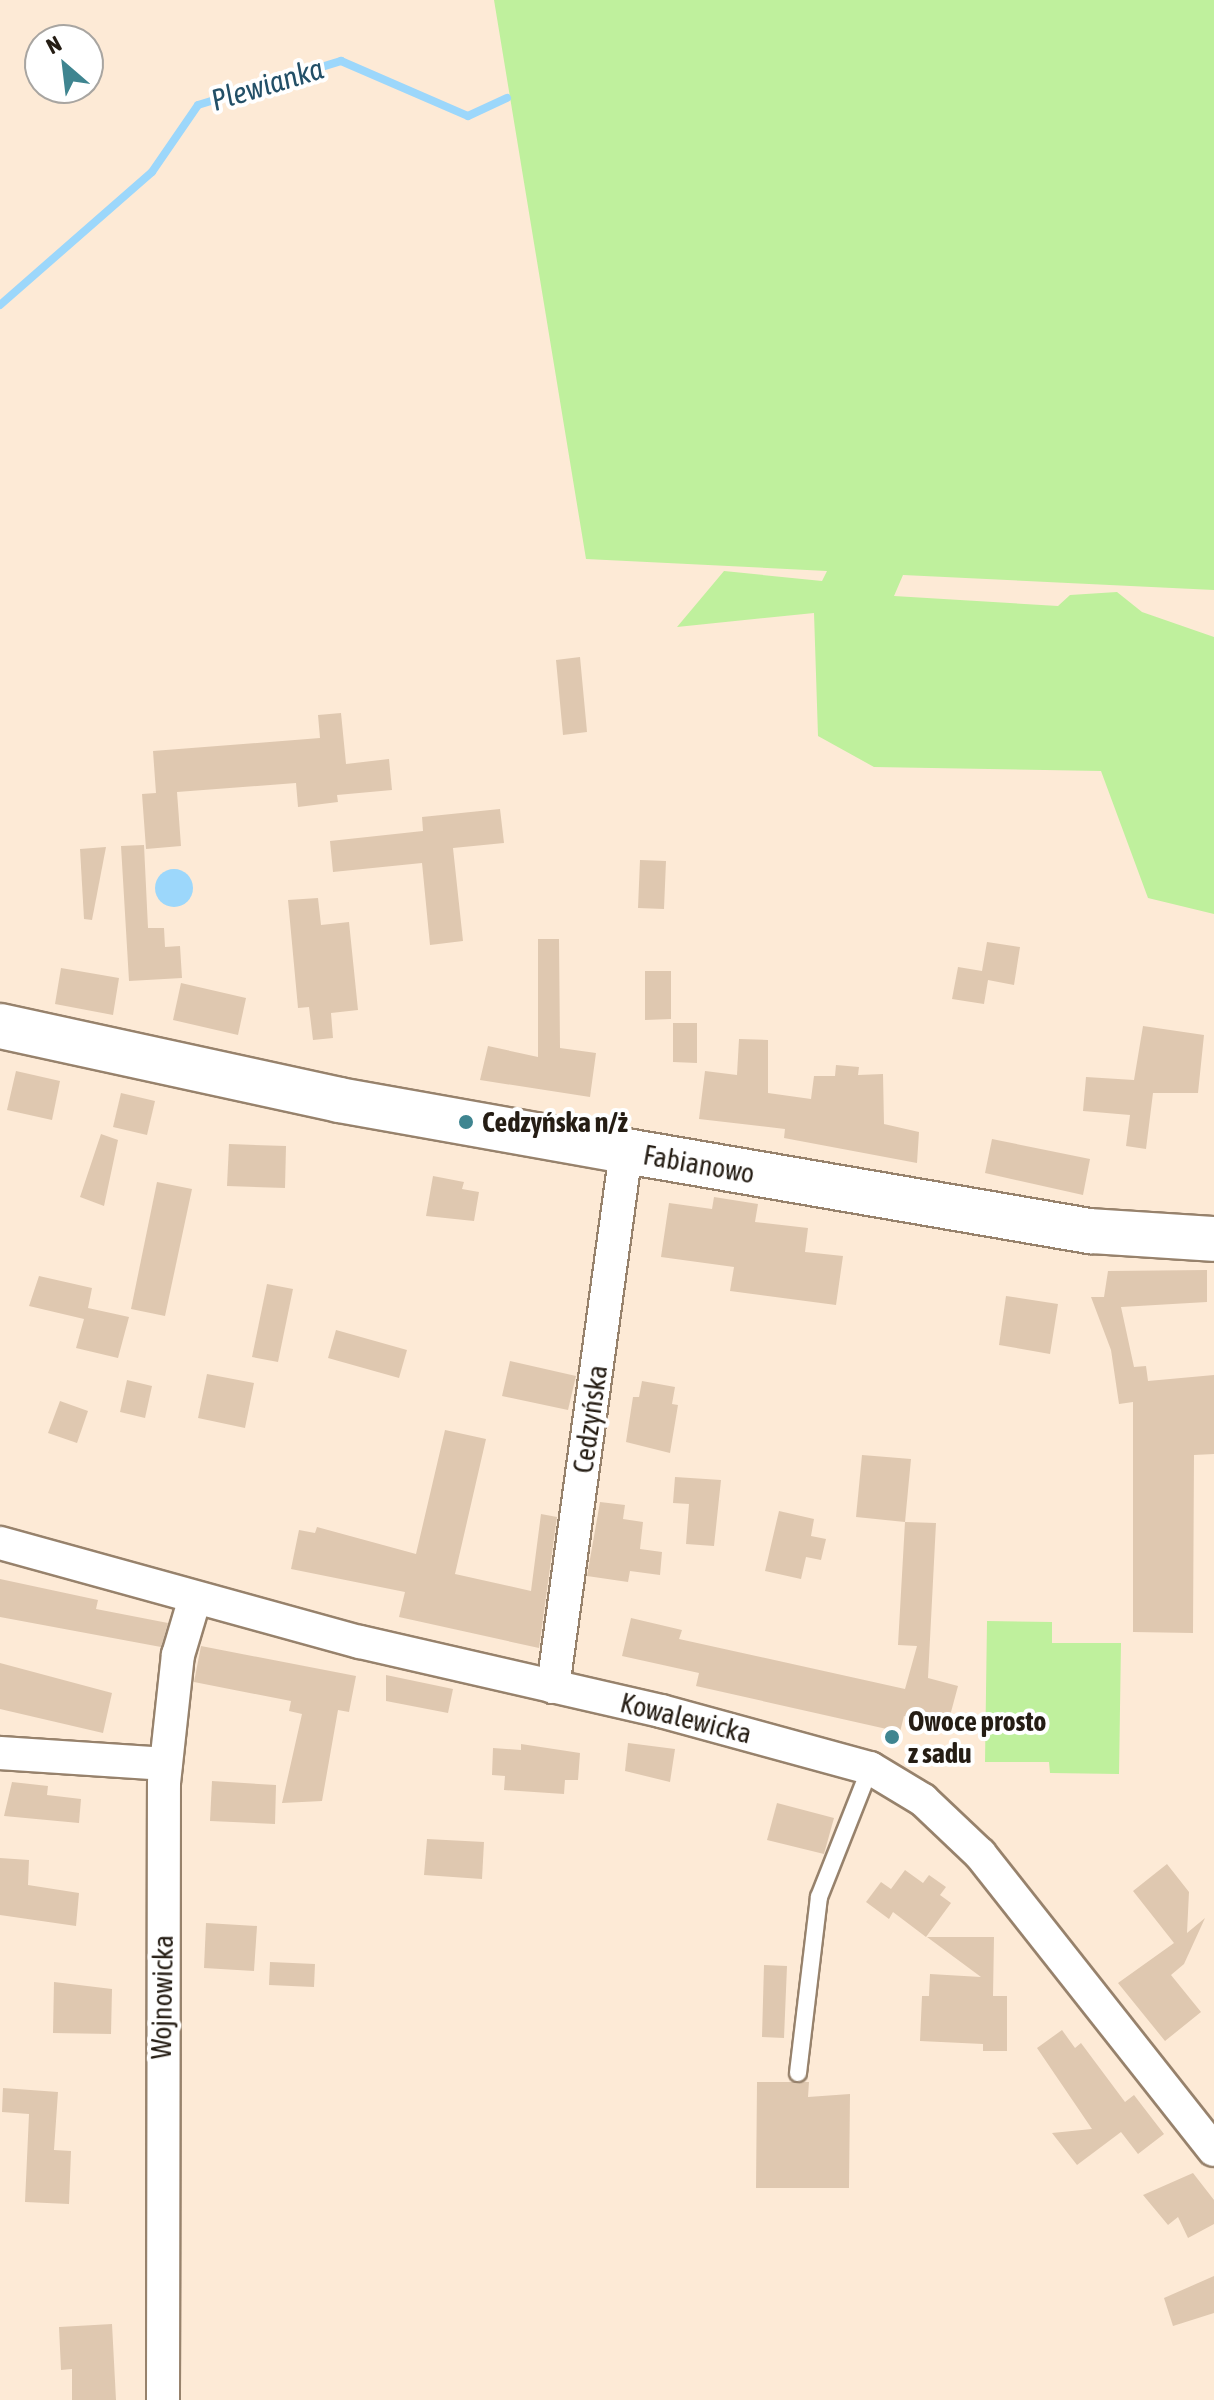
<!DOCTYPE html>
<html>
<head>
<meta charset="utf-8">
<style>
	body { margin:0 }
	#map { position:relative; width:1214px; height:2400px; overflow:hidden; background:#fdead6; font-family:"Asap Condensed",sans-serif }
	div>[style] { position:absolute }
	.green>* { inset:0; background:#bff09d }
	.water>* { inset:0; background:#9cd7fb }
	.round { border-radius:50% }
	.stream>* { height:8px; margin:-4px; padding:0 4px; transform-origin:4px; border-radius:4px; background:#9cd7fb }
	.building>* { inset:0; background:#dfc8b0 }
	.roads { filter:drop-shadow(2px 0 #97826c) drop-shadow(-2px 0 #97826c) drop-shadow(0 2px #97826c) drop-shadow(0 -2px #97826c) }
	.lane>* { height:16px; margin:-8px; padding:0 8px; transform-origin:8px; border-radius:8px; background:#fff }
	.street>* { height:32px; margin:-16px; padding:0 16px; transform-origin:16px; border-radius:16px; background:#fff }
	.secondary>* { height:44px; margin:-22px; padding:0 22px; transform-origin:22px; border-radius:22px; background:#fff }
	.dots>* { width:22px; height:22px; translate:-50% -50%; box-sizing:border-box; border:4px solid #fff; border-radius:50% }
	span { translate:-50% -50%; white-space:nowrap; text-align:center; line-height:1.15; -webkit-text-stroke:8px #fff; paint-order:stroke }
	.poi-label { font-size:28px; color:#251d14; font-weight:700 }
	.left { translate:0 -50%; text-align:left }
	.street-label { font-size:28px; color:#251d14 }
	.water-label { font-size:30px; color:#224f67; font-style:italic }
	.north { position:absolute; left:24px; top:24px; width:80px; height:80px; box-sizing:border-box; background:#fff; border:2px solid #a8a5a1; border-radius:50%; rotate:332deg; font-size:22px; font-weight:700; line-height:32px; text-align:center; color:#251d14 }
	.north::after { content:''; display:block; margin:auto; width:28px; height:36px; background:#3f8590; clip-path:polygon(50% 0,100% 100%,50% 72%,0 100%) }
</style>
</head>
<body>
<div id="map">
	<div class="green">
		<i style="clip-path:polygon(494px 0,1214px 0,1214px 590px,903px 575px,894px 596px,1058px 606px,1070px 595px,1117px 592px,1142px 612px,1214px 637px,1214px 914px,1148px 898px,1101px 771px,874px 767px,818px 736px,814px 613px,677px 627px,724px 571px,822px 581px,827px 571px,586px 559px)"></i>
		<i style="clip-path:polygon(987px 1621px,1052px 1622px,1052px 1643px,1121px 1643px,1119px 1774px,1050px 1773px,1049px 1762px,985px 1762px)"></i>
	</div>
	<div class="water">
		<i class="round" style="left:155px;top:869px;width:38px;height:38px"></i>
	</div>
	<div class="stream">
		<i style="left:0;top:305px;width:202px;rotate:-41.2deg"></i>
		<i style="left:152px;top:172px;width:81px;rotate:-55.5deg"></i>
		<i style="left:198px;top:105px;width:150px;rotate:-17.1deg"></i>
		<i style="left:341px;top:61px;width:138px;rotate:23.4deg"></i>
		<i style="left:468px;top:116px;width:43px;rotate:-24.8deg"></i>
	</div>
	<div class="building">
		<i style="clip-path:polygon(580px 657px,587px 732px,563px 735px,556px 660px)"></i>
		<i style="clip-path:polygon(341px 713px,346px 764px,389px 759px,392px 790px,337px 795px,338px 802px,298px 807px,296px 783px,177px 792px,181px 846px,146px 849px,142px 794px,156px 793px,153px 751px,320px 738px,318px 715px)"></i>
		<i style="clip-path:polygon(500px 809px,504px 843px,453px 848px,463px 941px,430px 945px,422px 863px,333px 872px,330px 841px,423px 831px,422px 817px)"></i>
		<i style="clip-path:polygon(144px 845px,148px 928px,164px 928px,165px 947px,180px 946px,182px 978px,129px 981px,121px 846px)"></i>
		<i style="clip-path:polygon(106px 847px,92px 920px,84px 919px,80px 849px)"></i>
		<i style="clip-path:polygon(640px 860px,666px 861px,664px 909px,638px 908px)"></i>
		<i style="clip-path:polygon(318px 898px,321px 925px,349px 922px,358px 1010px,331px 1013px,333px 1038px,313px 1040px,309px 1007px,298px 1008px,288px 900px)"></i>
		<i style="clip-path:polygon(538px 939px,559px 939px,560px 1048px,596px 1053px,590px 1097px,480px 1080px,488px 1046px,538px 1057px)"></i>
		<i style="clip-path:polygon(987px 942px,1020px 947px,1014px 985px,988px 980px,984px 1004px,952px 999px,958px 967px,982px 971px)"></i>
		<i style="clip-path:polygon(61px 968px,119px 978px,113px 1015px,55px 1004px)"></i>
		<i style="clip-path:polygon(645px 971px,671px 971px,671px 1019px,645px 1020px)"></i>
		<i style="clip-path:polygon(181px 983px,246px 998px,238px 1035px,173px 1020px)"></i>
		<i style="clip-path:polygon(673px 1023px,697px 1023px,697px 1063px,673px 1062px)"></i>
		<i style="clip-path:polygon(1143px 1026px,1204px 1035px,1198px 1093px,1153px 1093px,1146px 1149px,1126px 1146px,1130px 1115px,1083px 1111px,1086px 1077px,1134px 1080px)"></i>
		<i style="clip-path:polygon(739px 1039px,768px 1040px,768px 1093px,811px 1099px,814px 1076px,835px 1076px,836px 1065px,859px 1067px,858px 1075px,883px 1074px,884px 1124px,919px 1132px,917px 1163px,784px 1138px,785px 1129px,699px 1119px,705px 1071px,737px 1075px)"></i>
		<i style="clip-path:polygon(16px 1071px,60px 1081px,52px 1120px,7px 1110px)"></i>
		<i style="clip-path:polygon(121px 1093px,155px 1101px,147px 1135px,113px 1127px)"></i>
		<i style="clip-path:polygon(101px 1134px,118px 1140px,104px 1206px,80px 1197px)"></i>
		<i style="clip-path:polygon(992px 1139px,1090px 1159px,1083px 1195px,985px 1173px)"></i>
		<i style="clip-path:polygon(229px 1144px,286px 1146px,285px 1188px,227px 1186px)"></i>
		<i style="clip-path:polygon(433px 1176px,464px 1182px,462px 1189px,479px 1192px,474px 1221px,426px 1216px)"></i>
		<i style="clip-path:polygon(157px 1182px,192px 1189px,165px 1316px,131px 1309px)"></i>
		<i style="clip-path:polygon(714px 1197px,758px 1204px,755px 1222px,808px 1228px,805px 1252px,843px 1256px,836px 1305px,730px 1291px,734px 1267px,661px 1257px,669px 1203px,712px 1209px)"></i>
		<i style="clip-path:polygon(1207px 1270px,1207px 1302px,1121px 1307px,1134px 1367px,1146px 1366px,1148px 1381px,1214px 1375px,1214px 1454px,1194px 1455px,1193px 1633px,1133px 1632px,1133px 1402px,1119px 1404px,1111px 1350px,1091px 1297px,1104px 1297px,1108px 1271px)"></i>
		<i style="clip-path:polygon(39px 1276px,92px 1288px,88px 1308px,129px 1317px,118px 1358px,76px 1348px,84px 1319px,29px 1306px)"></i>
		<i style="clip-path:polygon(267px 1284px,293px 1289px,278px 1362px,252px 1357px)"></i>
		<i style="clip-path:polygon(1006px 1296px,1058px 1304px,1050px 1354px,999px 1345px)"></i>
		<i style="clip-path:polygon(336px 1330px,407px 1350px,399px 1378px,328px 1358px)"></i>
		<i style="clip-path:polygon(510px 1361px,576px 1376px,568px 1410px,502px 1396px)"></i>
		<i style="clip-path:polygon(207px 1374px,254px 1383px,245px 1428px,198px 1418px)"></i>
		<i style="clip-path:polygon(127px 1380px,152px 1386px,145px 1418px,120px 1412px)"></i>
		<i style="clip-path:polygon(642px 1381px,675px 1387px,672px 1404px,678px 1405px,670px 1453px,626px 1442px,633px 1397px,639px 1397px)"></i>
		<i style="clip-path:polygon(60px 1401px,88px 1411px,77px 1443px,48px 1433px)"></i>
		<i style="clip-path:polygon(445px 1430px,486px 1439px,455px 1574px,531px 1591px,541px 1514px,557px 1517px,539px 1648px,399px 1617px,405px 1592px,291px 1569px,299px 1530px,315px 1533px,317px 1527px,416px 1554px)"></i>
		<i style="clip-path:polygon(862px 1455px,911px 1459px,905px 1522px,856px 1517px)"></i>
		<i style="clip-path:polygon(675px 1477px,721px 1480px,714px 1546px,686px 1544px,689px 1504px,673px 1503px)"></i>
		<i style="clip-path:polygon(600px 1502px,625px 1505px,623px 1519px,643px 1522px,640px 1549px,662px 1552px,660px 1575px,630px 1571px,628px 1582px,587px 1576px)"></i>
		<i style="clip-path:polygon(779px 1511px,814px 1519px,811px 1536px,826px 1539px,821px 1560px,806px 1557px,801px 1579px,765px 1571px)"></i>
		<i style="clip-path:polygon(905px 1522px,936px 1523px,928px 1678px,958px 1686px,947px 1727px,904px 1716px,900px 1732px,696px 1686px,699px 1673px,622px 1656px,631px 1618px,682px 1630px,679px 1639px,905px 1689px,917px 1646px,898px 1645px)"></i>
		<i style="clip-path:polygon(0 1579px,98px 1600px,96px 1609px,168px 1623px,161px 1647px,0 1617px)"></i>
		<i style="clip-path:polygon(201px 1646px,356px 1676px,349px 1712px,338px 1710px,322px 1801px,282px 1803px,302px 1714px,289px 1711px,291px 1701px,194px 1682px)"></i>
		<i style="clip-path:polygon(0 1663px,112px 1693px,103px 1733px,0 1709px)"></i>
		<i style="clip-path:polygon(386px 1675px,453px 1689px,448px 1713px,386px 1701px)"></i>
		<i style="clip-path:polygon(628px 1743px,675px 1749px,670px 1782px,625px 1771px)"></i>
		<i style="clip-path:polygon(521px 1744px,580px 1753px,578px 1780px,565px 1780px,564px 1794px,504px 1790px,505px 1776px,492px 1775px,493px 1748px,521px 1750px)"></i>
		<i style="clip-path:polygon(212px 1781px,276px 1785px,275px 1824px,210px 1821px)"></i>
		<i style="clip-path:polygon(12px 1782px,48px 1786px,47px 1795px,81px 1799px,79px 1823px,4px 1816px)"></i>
		<i style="clip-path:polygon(777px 1803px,834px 1818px,824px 1854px,767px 1840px)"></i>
		<i style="clip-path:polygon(427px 1839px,484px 1842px,482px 1879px,424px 1875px)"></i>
		<i style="clip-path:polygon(0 1858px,29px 1860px,28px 1885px,79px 1893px,76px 1926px,0 1915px)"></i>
		<i style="clip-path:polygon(1167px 1864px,1189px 1892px,1187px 1933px,1205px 1918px,1184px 1964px,1171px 1975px,1201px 2012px,1165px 2041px,1118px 1983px,1174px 1943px,1133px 1891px)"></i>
		<i style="clip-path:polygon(905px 1870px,923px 1883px,929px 1875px,946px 1887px,940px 1895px,951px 1903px,926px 1937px,893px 1912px,889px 1919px,866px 1902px,881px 1882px,891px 1889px)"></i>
		<i style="clip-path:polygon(206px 1923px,257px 1926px,254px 1971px,204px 1968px)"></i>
		<i style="clip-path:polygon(927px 1937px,994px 1937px,993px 1996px,1007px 1996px,1007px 2051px,983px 2051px,983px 2044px,920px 2041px,922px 1996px,929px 1996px,930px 1974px,981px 1977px)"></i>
		<i style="clip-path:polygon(270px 1962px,315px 1964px,314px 1987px,269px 1985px)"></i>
		<i style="clip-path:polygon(764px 1965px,787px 1966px,784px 2038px,762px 2037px)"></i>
		<i style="clip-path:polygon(54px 1982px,112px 1989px,111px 2034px,53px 2033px)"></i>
		<i style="clip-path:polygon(1062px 2030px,1075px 2048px,1081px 2043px,1125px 2102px,1134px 2095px,1164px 2134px,1138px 2154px,1121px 2132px,1077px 2165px,1052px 2133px,1092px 2129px,1037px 2048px)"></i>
		<i style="clip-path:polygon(757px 2082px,809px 2082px,808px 2097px,850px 2094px,849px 2188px,756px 2188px)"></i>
		<i style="clip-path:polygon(3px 2088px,58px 2092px,54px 2150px,71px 2151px,69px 2204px,25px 2202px,29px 2114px,2px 2112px)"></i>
		<i style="clip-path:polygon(1193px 2173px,1214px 2200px,1214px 2224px,1188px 2238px,1178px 2217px,1168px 2225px,1143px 2195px)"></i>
		<i style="clip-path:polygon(1214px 2276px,1214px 2313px,1173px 2326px,1164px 2298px)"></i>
		<i style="clip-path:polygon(112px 2324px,116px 2400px,72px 2400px,72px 2369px,61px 2370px,59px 2327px)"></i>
	</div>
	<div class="roads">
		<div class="lane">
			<i style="left:798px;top:2073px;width:177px;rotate:-83.2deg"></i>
			<i style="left:819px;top:1897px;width:139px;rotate:-68.4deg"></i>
		</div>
		<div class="street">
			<i style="left:0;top:1543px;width:373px;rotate:15.4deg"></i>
			<i style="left:360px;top:1642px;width:309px;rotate:12.9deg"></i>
			<i style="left:661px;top:1711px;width:217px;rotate:15.3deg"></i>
			<i style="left:870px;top:1768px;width:62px;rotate:31.1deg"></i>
			<i style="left:923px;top:1800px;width:79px;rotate:43.5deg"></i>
			<i style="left:980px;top:1854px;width:377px;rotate:51.7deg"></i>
			<i style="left:553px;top:1687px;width:541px;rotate:-82.24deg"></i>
			<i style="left:0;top:1753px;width:166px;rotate:3.8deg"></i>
			<i style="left:163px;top:2400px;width:617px;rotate:-89.91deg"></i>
			<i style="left:164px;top:1783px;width:129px;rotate:-83.8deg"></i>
			<i style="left:178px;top:1655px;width:59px;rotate:-73.4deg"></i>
		</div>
		<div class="secondary">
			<i style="left:0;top:1026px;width:347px;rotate:12.3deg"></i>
			<i style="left:339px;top:1100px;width:291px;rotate:10.1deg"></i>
			<i style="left:626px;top:1151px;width:472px;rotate:9.8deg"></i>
			<i style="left:1091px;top:1231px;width:123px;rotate:3.7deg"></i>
		</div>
	</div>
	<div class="dots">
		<i style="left:466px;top:1122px;background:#3f8590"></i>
		<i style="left:892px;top:1737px;background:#3f8590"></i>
	</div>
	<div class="poi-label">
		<span class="left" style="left:482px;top:1122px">Cedzyńska n/ż</span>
		<span class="left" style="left:908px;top:1737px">Owoce prosto<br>z sadu</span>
	</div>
	<div class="street-label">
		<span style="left:699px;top:1164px;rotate:10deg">Fabianowo</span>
		<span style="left:590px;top:1419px;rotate:-82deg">Cedzyńska</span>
		<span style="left:686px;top:1718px;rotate:14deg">Kowalewicka</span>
		<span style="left:162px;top:1997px;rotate:-89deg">Wojnowicka</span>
	</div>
	<div class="water-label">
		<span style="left:267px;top:84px;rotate:-17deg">Plewianka</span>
	</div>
	<div class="north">N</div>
</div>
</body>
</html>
